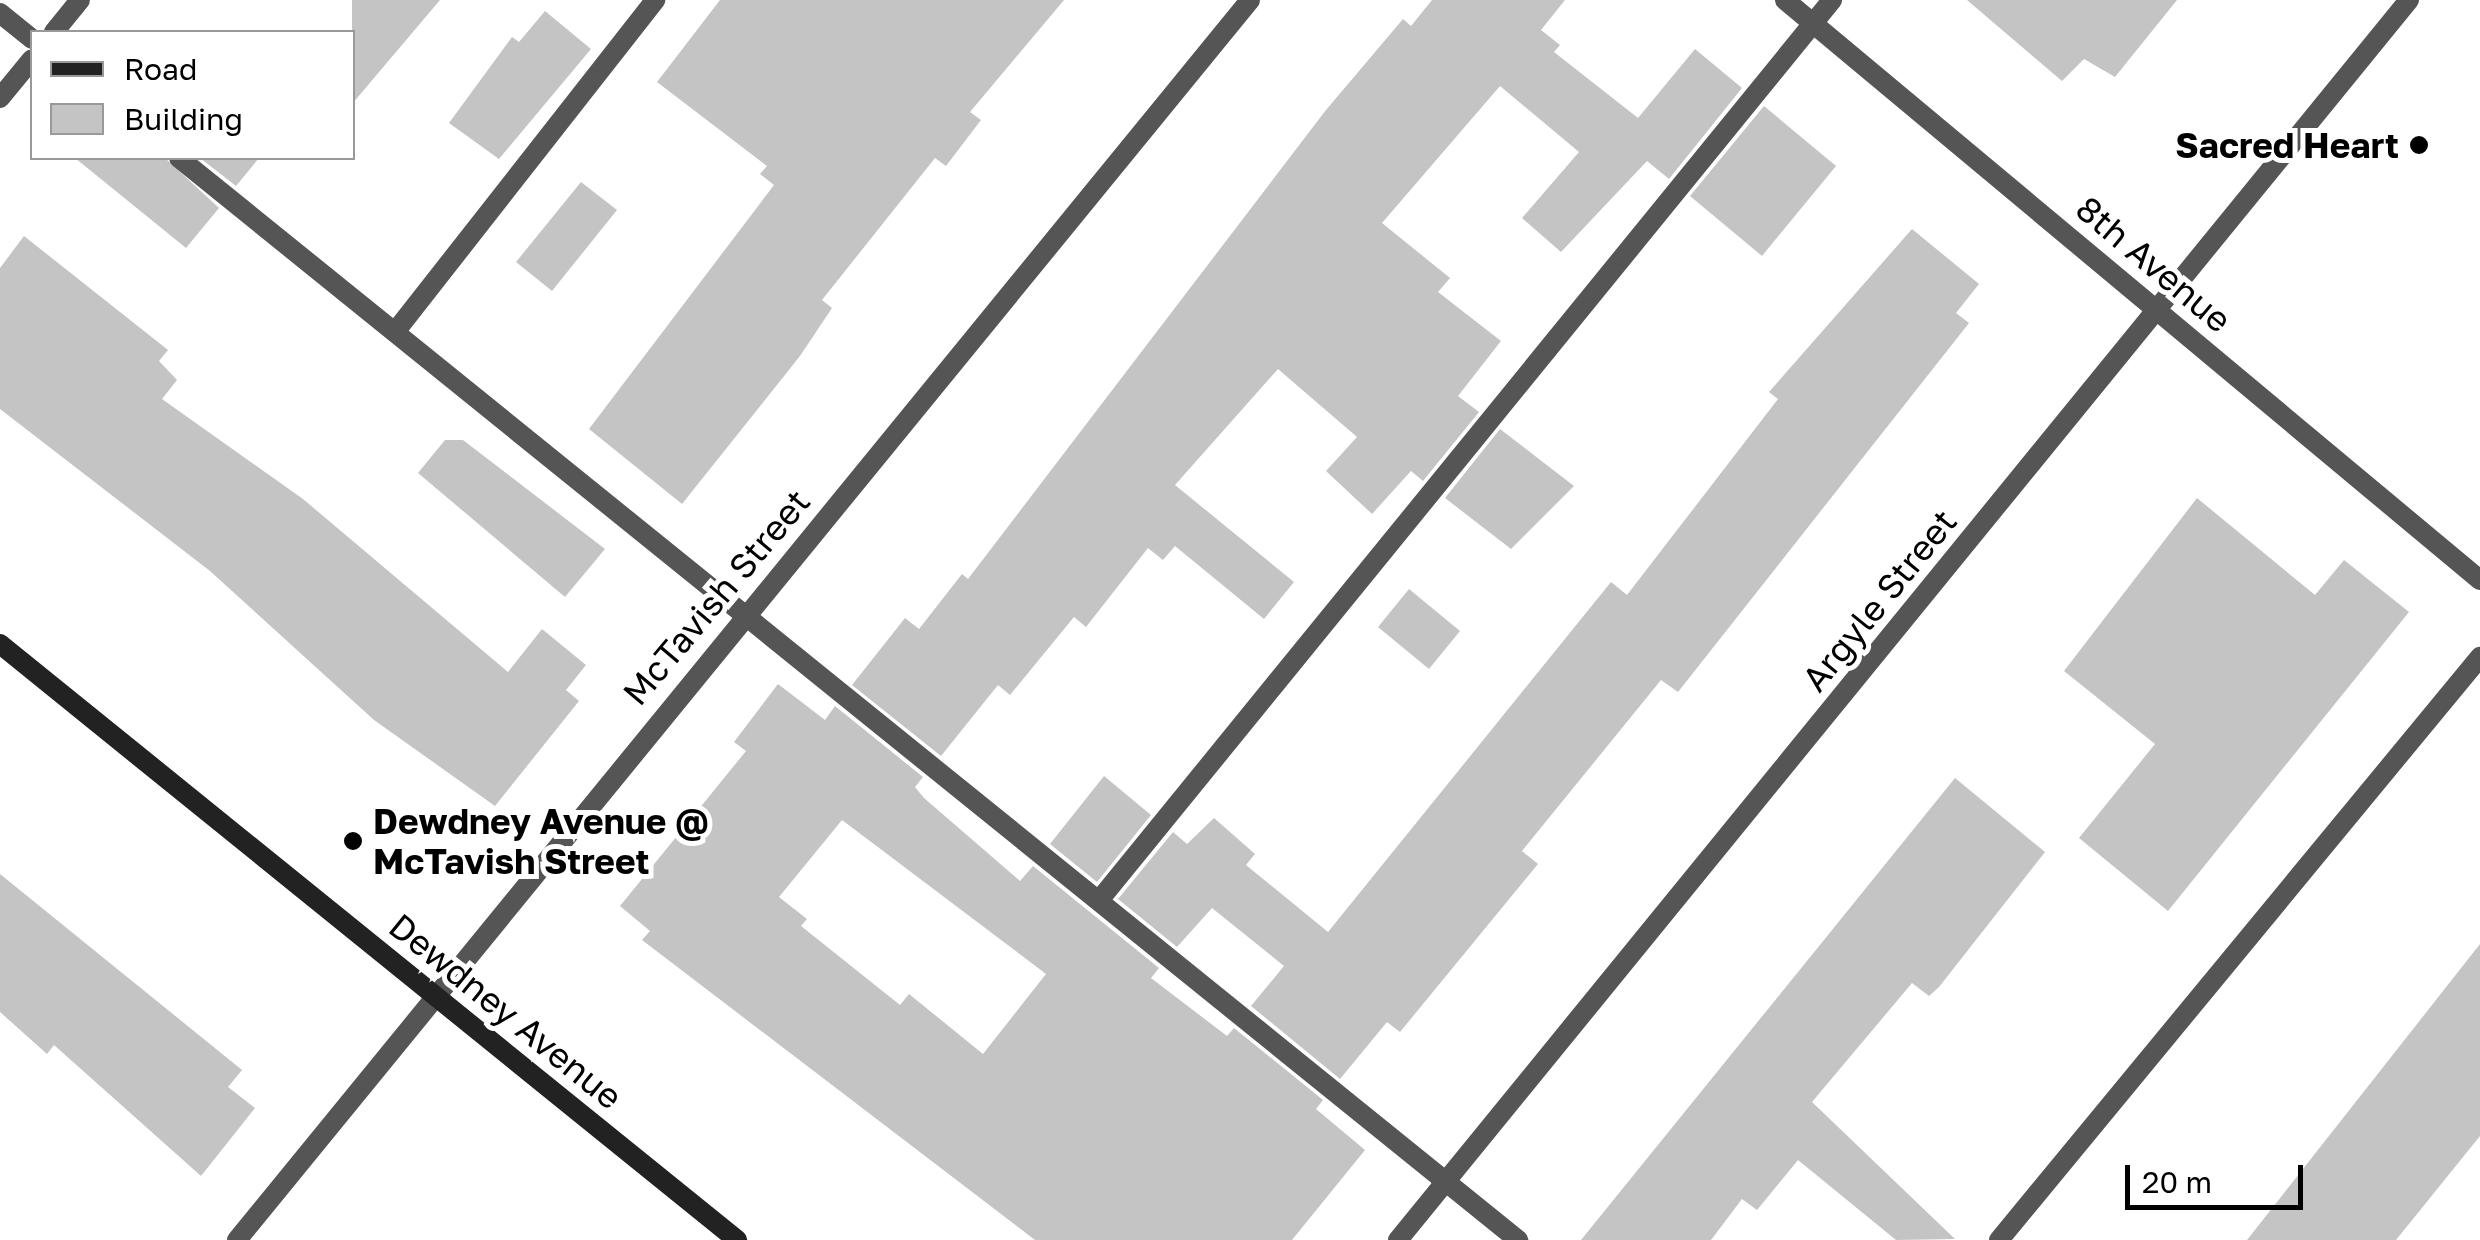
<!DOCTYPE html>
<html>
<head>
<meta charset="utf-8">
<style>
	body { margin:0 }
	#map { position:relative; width:2480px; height:1240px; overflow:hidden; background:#fff; font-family:"Golos Text",sans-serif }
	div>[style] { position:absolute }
	.building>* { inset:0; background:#c4c4c4 }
	.service>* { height:20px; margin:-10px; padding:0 10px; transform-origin:10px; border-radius:10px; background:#555 }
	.minor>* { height:20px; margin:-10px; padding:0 10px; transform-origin:10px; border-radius:10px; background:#555 }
	.secondary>* { height:20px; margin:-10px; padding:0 10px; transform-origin:10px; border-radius:10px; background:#222 }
	.dots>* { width:28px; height:28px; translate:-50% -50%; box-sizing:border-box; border:5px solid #fff; border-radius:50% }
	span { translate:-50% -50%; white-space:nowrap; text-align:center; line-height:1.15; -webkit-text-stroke:10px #fff; paint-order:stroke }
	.poi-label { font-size:35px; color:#000; font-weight:700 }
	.right { translate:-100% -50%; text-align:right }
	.left { translate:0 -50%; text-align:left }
	.street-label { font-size:35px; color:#000 }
	.legend { position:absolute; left:30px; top:30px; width:325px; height:130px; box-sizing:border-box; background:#fff; border:2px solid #999; margin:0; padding:12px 18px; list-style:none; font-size:30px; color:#000 }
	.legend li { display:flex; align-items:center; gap:20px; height:50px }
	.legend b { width:50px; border:2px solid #999 }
	.scale { position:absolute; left:2125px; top:1165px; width:178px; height:45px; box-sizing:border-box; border:5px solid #000; border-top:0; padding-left:12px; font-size:30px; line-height:35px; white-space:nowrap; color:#000; -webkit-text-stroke:8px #fff; paint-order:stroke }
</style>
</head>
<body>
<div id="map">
	<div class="building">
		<div style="clip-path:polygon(352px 0,440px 0,352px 104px)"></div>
		<div style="clip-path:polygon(720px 0,1064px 0,970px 112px,981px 120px,946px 166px,935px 158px,822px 300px,832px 308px,800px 356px,682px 504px,589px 429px,774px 185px,760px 174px,767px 166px,657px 82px)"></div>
		<div style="clip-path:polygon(1432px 0,1565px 0,1541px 30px,1560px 45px,1554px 52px,1638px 118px,1695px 49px,1742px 88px,1669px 179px,1647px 161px,1561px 252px,1522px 218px,1579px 152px,1500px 86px,1382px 223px,1450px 278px,1438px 292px,1501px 341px,1458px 396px,1479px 412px,1423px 481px,1411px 471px,1372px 514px,1326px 471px,1357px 437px,1278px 369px,1175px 485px,1294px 582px,1264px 619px,1175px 546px,1163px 560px,1148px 548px,1086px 627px,1074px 617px,1010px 695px,998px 685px,941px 756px,852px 685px,905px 618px,919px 629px,962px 574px,968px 579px,1326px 110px,1403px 19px,1411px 26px)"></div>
		<div style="clip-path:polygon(1967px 0,2177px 0,2115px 77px,2084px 59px,2062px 81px)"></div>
		<div style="clip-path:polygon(545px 11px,591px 49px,499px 159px,449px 123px,512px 37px,519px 42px)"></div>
		<div style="clip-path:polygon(1764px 106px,1836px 166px,1762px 256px,1690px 196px)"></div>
		<div style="clip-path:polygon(75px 158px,165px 158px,219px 208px,186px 248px)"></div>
		<div style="clip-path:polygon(200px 158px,259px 158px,236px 186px)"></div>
		<div style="clip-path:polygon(581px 182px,617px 210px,552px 291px,516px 262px)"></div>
		<div style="clip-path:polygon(1912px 229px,1979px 284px,1956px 313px,1969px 323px,1678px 692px,1661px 680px,1522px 851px,1538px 864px,1400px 1032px,1387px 1022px,1340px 1079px,1251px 1006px,1284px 966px,1212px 908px,1177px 947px,1118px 899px,1173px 832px,1187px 844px,1214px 818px,1255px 854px,1246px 865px,1328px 932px,1611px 582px,1627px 595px,1778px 399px,1769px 392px)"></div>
		<div style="clip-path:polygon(24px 236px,168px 350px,159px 361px,177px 380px,162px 399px,303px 499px,508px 672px,542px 629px,586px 665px,566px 690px,579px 701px,495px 806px,374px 720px,210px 571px,0 409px,0 268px)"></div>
		<div style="clip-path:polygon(1500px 429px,1574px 486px,1511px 549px,1445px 498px)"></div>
		<div style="clip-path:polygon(445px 440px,463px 440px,605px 549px,565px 597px,418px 473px)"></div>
		<div style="clip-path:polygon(2197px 498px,2315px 595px,2344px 560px,2409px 612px,2168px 911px,2079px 838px,2155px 744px,2064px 671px)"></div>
		<div style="clip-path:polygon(1409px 589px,1460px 631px,1429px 669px,1378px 627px)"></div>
		<div style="clip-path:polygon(evenodd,778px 684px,825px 720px,835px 706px,923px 777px,915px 787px,924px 798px,1020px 881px,1033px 866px,1159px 968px,1151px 978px,1227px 1036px,1234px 1028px,1323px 1100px,1316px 1109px,1365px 1150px,1292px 1240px,1035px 1240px,642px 940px,650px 931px,620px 906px,746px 751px,734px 742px,778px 684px,842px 820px,1046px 974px,983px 1054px,909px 994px,900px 1005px,801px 926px,807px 919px,779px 897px,842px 820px)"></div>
		<div style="clip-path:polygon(1104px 776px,1151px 815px,1097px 882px,1050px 844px)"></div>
		<div style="clip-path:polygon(1955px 778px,2045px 852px,1939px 987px,1929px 996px,1912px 983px,1812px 1102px,1955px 1239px,1896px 1240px,1798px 1160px,1757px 1210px,1742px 1199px,1711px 1240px,1581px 1240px)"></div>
		<div style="clip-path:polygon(0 874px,242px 1070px,228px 1087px,255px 1108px,201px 1176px,54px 1045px,47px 1054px,0 1012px)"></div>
		<div style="clip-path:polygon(2480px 944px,2480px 1136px,2396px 1240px,2247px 1240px)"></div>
	</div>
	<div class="service">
		<div style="left:0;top:13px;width:41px;rotate:39.1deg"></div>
		<div style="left:179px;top:158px;width:1722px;rotate:38.94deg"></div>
		<div style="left:395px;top:332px;width:422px;rotate:-51.9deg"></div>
		<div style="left:1101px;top:898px;width:1158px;rotate:-50.85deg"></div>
		<div style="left:1999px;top:1240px;width:756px;rotate:-50.48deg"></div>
	</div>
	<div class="minor">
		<div style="left:1785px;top:0;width:905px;rotate:39.85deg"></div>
		<div style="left:54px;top:32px;width:41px;rotate:-50.9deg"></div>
		<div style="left:0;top:98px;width:50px;rotate:-50.6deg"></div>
		<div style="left:237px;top:1240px;width:1601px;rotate:-50.75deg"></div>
		<div style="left:1398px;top:1240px;width:1600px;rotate:-50.81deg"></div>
	</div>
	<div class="secondary">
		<div style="left:0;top:644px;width:948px;rotate:38.96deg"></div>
	</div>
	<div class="dots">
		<div style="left:2419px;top:145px;background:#000"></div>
		<div style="left:353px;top:841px;background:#000"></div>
	</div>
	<div class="poi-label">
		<span class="right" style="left:2399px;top:145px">Sacred Heart</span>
		<span class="left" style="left:373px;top:841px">Dewdney Avenue @<br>McTavish Street</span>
	</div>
	<div class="street-label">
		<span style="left:2154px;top:264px;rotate:40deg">8th Avenue</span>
		<span style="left:716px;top:597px;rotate:-50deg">McTavish Street</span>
		<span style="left:1879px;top:600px;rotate:-51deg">Argyle Street</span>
		<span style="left:506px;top:1011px;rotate:39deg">Dewdney Avenue</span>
	</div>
	<ul class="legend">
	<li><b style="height:12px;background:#222"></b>Road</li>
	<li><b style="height:28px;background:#c4c4c4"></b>Building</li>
	</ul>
	<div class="scale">20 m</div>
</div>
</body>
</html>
